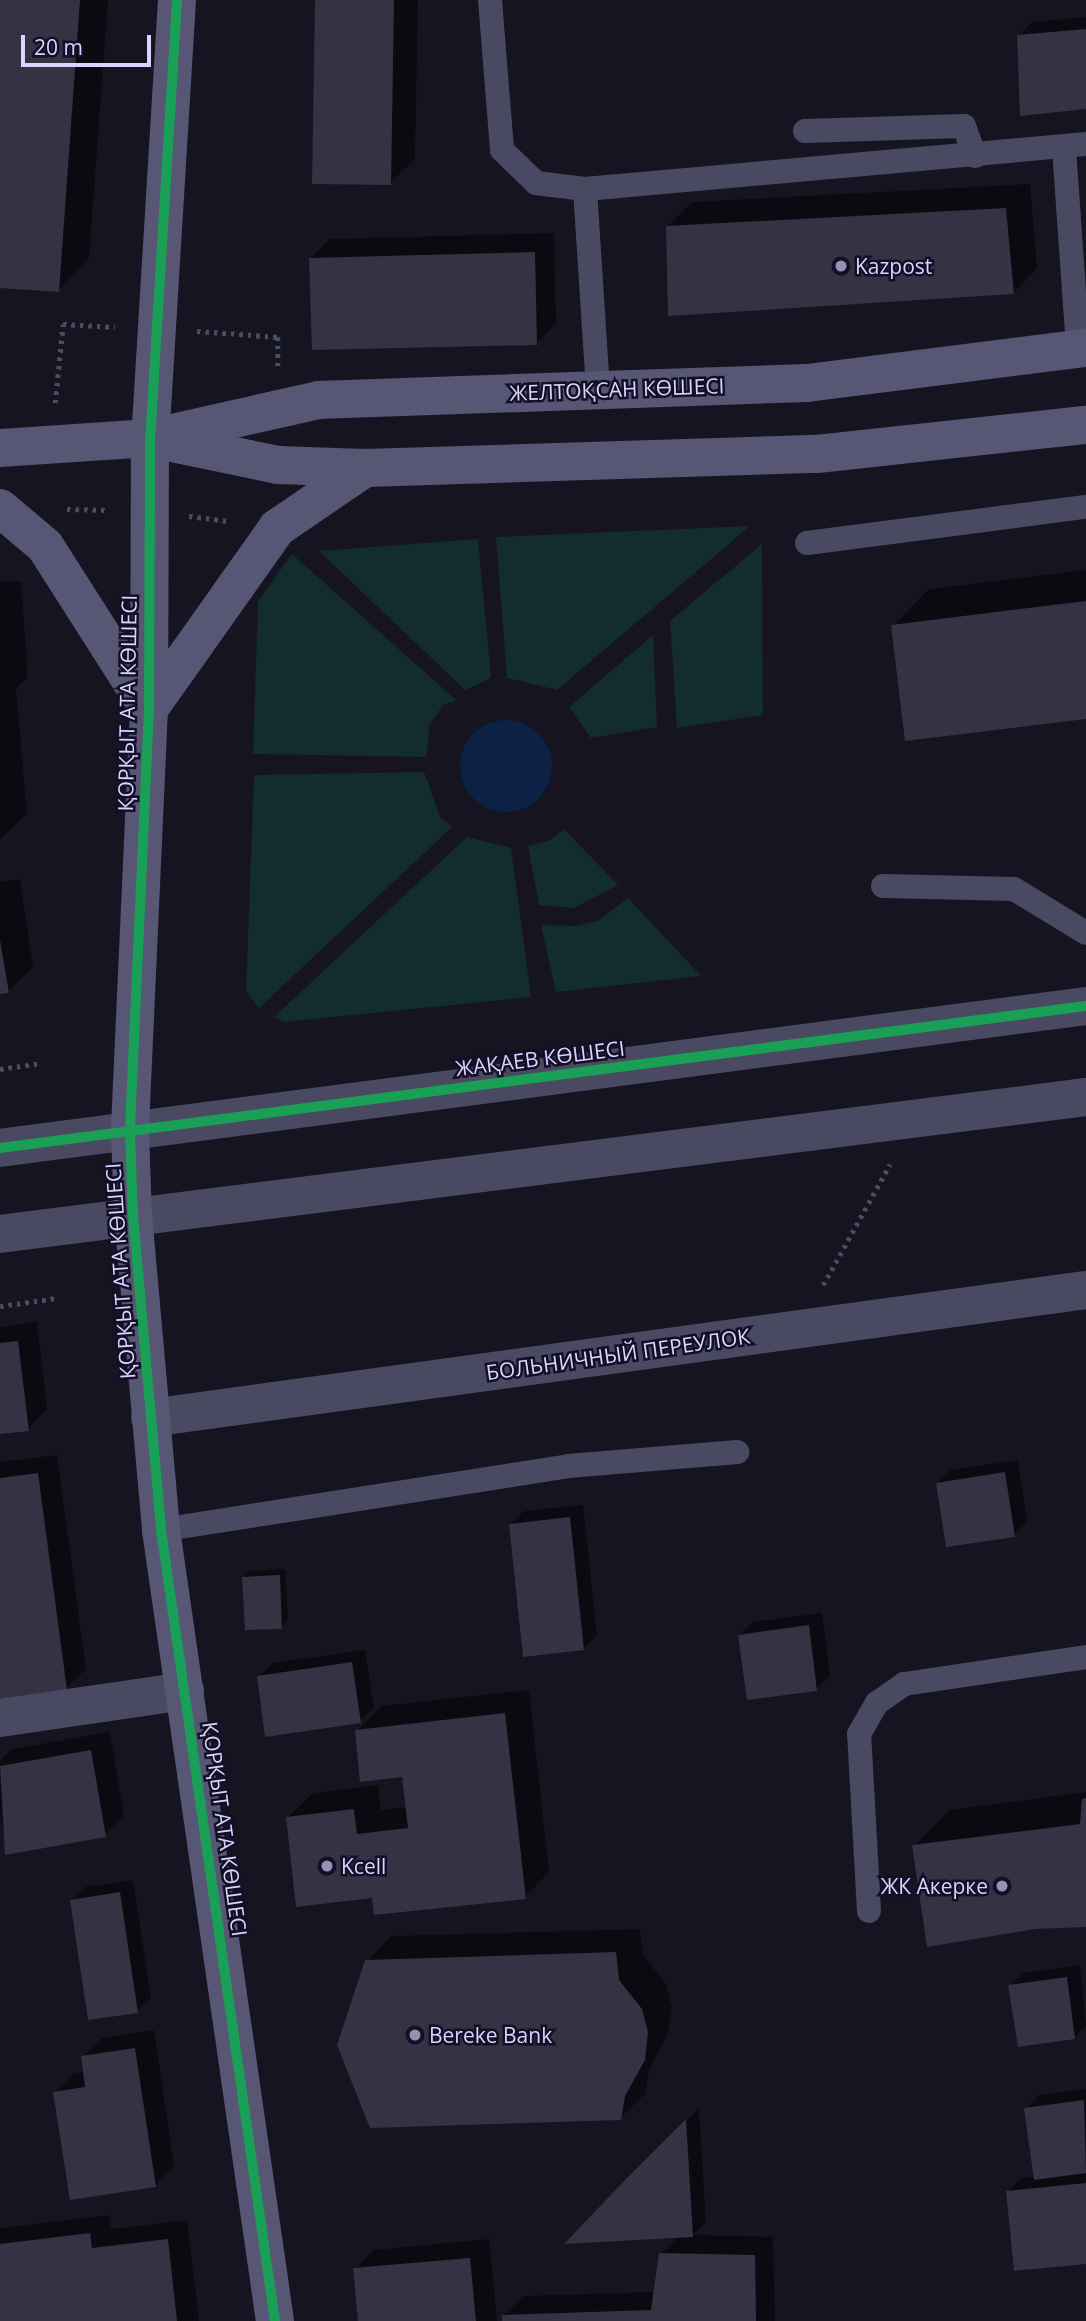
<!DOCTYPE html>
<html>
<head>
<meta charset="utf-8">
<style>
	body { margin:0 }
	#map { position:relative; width:1086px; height:2321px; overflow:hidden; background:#161421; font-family:"Open Sans",sans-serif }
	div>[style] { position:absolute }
	.green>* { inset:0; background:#132c2d }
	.water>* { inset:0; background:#0d2144 }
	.round { border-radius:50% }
	.shadow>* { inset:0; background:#0007 }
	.building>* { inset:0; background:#343243 }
	.path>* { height:4.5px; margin-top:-2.25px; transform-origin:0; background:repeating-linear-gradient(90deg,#44505f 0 3.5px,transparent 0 8.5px) }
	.lane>* { height:24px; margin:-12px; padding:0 12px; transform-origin:12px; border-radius:12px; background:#4a4962 }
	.street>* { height:38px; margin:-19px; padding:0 19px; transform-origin:19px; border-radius:19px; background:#4a4962 }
	.secondary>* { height:38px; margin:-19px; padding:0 19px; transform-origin:19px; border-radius:19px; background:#575674 }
	.cycleway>* { height:10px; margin:-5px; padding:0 5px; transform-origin:5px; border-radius:5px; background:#1a9f57 }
	.dots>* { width:19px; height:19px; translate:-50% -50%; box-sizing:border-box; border:4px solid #130f26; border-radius:50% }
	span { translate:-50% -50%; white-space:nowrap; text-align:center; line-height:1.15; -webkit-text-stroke:5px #130f26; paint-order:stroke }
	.poi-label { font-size:21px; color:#d9d4ff }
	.left { translate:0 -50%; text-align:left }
	.right { translate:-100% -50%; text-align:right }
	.street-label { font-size:21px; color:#d9d4ff }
	.scale { position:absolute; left:21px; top:35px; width:130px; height:32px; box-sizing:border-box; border:4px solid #d9d4ff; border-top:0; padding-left:9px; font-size:21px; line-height:24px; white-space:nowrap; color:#d9d4ff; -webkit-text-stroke:5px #130f26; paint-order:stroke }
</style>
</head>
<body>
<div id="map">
	<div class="green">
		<div style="clip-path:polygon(750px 526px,557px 690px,507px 678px,496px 537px)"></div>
		<div style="clip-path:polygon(478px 539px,491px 678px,465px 690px,319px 551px)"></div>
		<div style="clip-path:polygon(762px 544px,763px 715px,677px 728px,670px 621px)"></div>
		<div style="clip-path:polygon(292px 554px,456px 700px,443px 705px,430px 724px,426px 757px,253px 754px,258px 601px)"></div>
		<div style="clip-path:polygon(653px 635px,657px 727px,591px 738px,569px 707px)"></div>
		<div style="clip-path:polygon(424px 772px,441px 819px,453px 826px,259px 1008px,246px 992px,254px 775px)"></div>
		<div style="clip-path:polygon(564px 829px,618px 885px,574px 908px,539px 905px,528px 846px,550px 840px)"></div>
		<div style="clip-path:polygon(467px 837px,511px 848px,531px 997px,284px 1022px,274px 1017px)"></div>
		<div style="clip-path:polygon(628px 898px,701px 976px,556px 992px,541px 925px,574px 926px,598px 921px)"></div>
	</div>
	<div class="water">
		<div class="round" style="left:460px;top:720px;width:92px;height:92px"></div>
	</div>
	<div class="shadow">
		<div style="clip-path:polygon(0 0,108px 0,89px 258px,58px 290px,0 286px)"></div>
		<div style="clip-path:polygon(317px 0,418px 0,415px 159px,390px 183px)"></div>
		<div style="clip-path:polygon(1086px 17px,1086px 107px,1019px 36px,1032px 22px)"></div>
		<div style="clip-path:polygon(1030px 184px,1037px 268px,1013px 293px,667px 227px,692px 202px)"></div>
		<div style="clip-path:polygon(554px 233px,556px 324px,536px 343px,311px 258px,330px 239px)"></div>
		<div style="clip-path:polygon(1086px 570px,1086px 717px,893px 626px,929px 589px)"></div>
		<div style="clip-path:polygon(21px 581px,28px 677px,16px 689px,27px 814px,0 839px,0 582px)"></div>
		<div style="clip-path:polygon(20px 879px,33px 967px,8px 991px,0 993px,0 882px)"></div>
		<div style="clip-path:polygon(37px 1322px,47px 1409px,28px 1429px,0 1432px,0 1327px)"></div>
		<div style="clip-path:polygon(57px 1455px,86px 1669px,66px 1688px,0 1698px,0 1462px)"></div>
		<div style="clip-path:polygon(1018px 1460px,1027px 1522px,1014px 1535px,937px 1483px,951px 1470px)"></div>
		<div style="clip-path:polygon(583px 1505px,597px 1635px,584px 1649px,510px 1524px,524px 1511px)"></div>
		<div style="clip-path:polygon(285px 1569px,288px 1620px,281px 1627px,244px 1577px,250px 1571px)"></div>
		<div style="clip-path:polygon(822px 1613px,830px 1676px,816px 1689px,739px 1635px,753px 1622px)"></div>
		<div style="clip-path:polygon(365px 1650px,374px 1708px,360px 1721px,259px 1677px,272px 1663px)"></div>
		<div style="clip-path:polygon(529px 1690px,549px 1872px,525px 1897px,374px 1896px,288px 1817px,313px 1793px,378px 1785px,381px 1810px,408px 1807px,404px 1775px,357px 1731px,382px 1706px)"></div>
		<div style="clip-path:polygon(110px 1732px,124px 1816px,105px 1835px,7px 1853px,0 1813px,0 1761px,12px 1749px)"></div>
		<div style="clip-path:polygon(1086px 1792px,1086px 1925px,914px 1846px,950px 1810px)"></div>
		<div style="clip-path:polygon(133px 1880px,151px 1998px,137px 2011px,72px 1900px,85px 1887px)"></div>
		<div style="clip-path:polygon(640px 1929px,643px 1955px,666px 1984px,672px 2007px,668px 2034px,649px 2070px,645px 2094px,620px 2118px,367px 1961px,391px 1936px)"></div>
		<div style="clip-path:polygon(1080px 1965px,1086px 2026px,1074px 2038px,1010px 1986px,1024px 1973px)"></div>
		<div style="clip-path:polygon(154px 2030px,174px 2165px,155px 2185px,55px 2093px,74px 2073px,85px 2072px,83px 2057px,102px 2038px)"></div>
		<div style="clip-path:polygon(1086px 2089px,1086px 2262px,1008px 2191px,1021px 2178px,1035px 2177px,1026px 2109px,1039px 2095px)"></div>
		<div style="clip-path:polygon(699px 2108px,706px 2222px,693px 2235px,773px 2237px,775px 2321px,504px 2321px,503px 2316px,523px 2296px,655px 2292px,661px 2254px,679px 2236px,626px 2181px)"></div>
		<div style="clip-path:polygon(109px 2215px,111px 2229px,187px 2220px,199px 2321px,0 2321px,0 2228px)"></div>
		<div style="clip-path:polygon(489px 2239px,497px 2321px,359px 2321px,355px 2269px,374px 2250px)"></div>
	</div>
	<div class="building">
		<div style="clip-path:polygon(0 0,80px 0,59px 292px,0 288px)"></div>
		<div style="clip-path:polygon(315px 0,394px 0,391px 185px,312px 184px)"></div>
		<div style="clip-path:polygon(1086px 29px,1086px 109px,1020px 116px,1017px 35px)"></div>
		<div style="clip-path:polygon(1006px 208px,1014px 294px,668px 316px,666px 226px)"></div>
		<div style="clip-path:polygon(535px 252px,537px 345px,312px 350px,309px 258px)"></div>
		<div style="clip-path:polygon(1086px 601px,1086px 719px,905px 741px,891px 625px)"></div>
		<div style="clip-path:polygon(0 940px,9px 993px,0 994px)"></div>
		<div style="clip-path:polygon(18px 1341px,29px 1431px,0 1434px,0 1343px)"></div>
		<div style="clip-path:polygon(1005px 1472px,1015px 1537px,946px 1547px,936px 1483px)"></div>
		<div style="clip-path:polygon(38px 1473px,67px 1690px,0 1699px,0 1478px)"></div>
		<div style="clip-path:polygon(570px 1517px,584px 1650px,523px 1657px,509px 1524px)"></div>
		<div style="clip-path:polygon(280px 1575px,282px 1629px,245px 1630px,242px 1577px)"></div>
		<div style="clip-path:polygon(809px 1625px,817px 1691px,747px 1700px,738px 1635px)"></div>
		<div style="clip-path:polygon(352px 1662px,361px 1723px,265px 1737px,257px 1676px)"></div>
		<div style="clip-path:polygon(505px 1713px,526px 1899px,374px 1915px,372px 1898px,296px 1907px,286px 1817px,354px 1809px,357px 1834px,408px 1828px,402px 1777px,360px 1782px,355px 1730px)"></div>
		<div style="clip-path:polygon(91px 1750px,106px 1837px,5px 1855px,0 1766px)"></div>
		<div style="clip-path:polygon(1086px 1798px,1086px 1927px,1035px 1929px,927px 1947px,912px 1845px,1080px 1824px,1082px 1799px)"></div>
		<div style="clip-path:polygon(120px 1892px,138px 2013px,88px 2020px,70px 1900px)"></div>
		<div style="clip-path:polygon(616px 1952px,619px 1980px,642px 2009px,648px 2032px,645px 2060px,625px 2096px,621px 2120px,370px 2128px,337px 2045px,365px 1960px)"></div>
		<div style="clip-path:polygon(1067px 1977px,1075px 2039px,1018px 2047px,1008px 1985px)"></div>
		<div style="clip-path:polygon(135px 2048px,156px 2187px,70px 2200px,53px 2092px,85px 2087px,81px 2056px)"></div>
		<div style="clip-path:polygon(1084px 2100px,1086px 2173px,1034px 2180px,1024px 2108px)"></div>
		<div style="clip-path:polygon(686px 2119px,693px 2237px,564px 2244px,625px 2180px)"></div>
		<div style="clip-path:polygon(1086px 2183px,1086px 2264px,1014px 2271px,1006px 2191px)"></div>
		<div style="clip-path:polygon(90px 2233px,92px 2248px,168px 2239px,177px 2321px,0 2321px,0 2244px)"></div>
		<div style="clip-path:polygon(659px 2253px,755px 2255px,756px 2321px,502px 2321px,502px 2315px,651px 2310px)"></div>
		<div style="clip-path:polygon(470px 2258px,476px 2321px,358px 2321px,353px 2268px)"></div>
	</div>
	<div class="path">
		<div style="left:197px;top:331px;width:81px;rotate:4.2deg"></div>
		<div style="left:278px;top:337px;width:29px;rotate:90deg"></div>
		<div style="left:55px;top:403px;width:79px;rotate:-84.2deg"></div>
		<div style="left:63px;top:324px;width:52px;rotate:3.3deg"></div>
		<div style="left:67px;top:509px;width:41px;rotate:1.4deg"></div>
		<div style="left:189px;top:516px;width:40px;rotate:7.1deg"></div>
		<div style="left:0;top:1069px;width:42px;rotate:-8.1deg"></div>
		<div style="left:823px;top:1285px;width:138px;rotate:-61deg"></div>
		<div style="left:0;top:1306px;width:58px;rotate:-8deg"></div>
	</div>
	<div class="lane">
		<div style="left:490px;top:0;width:150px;rotate:85.4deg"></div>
		<div style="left:502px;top:150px;width:47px;rotate:44.1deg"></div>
		<div style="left:536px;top:183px;width:49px;rotate:7deg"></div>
		<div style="left:585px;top:189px;width:503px;rotate:-5.13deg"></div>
		<div style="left:805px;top:131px;width:159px;rotate:-1.8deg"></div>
		<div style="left:964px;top:126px;width:32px;rotate:70deg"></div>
		<div style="left:1064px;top:148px;width:201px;rotate:86deg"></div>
		<div style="left:585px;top:189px;width:201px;rotate:86.3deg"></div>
		<div style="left:807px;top:543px;width:281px;rotate:-7.4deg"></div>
		<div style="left:883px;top:886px;width:131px;rotate:1.3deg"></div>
		<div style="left:1014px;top:889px;width:84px;rotate:31.4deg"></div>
		<div style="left:161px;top:1530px;width:412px;rotate:-8.9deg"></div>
		<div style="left:568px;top:1466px;width:170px;rotate:-4.7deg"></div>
		<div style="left:869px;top:1911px;width:177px;rotate:-93.2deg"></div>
		<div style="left:859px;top:1734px;width:36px;rotate:-60deg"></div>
		<div style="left:877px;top:1703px;width:33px;rotate:-35deg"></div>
		<div style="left:904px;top:1684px;width:184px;rotate:-8.4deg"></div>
	</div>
	<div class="street">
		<div style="left:0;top:1148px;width:1095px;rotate:-7.45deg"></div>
		<div style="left:0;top:1234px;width:1095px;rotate:-7.19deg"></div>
		<div style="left:150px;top:1418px;width:945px;rotate:-7.79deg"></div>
		<div style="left:0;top:1718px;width:187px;rotate:-8.3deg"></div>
	</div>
	<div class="secondary">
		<div style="left:177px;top:0;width:439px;rotate:93.5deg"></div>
		<div style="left:150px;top:438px;width:271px;rotate:90.2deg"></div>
		<div style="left:149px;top:709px;width:422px;rotate:92.6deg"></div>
		<div style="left:130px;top:1131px;width:84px;rotate:88deg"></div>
		<div style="left:133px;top:1215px;width:316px;rotate:84.9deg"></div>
		<div style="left:161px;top:1530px;width:799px;rotate:81.8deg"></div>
		<div style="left:162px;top:441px;width:118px;rotate:11.7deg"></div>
		<div style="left:278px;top:465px;width:87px;rotate:2deg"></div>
		<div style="left:365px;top:468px;width:452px;rotate:-1.8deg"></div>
		<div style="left:817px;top:454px;width:271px;rotate:-6.2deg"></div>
		<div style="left:0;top:448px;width:150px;rotate:-3.8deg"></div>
		<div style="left:150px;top:438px;width:172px;rotate:-12.7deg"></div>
		<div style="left:318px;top:400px;width:489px;rotate:-2deg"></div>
		<div style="left:807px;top:383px;width:281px;rotate:-7.2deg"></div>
		<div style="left:0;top:508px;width:59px;rotate:40.2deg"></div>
		<div style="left:45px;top:546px;width:193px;rotate:57.5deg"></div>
		<div style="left:149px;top:709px;width:222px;rotate:-54.7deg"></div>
		<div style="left:277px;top:528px;width:107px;rotate:-34.3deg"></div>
	</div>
	<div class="cycleway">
		<div style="left:177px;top:0;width:439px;rotate:93.5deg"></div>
		<div style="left:150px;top:438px;width:271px;rotate:90.2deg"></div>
		<div style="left:149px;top:709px;width:422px;rotate:92.6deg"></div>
		<div style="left:130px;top:1131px;width:84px;rotate:88deg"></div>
		<div style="left:133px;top:1215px;width:316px;rotate:84.9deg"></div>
		<div style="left:161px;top:1530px;width:799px;rotate:81.8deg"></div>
		<div style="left:0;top:1148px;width:1095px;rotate:-7.45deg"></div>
	</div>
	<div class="dots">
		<div style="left:841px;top:266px;background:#9591b1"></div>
		<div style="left:327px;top:1866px;background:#9591b1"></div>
		<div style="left:1002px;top:1886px;background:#9591b1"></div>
		<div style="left:415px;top:2035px;background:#9591b1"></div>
	</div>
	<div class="poi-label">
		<span class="left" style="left:855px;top:266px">Kazpost</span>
		<span class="left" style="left:341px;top:1866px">Kcell</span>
		<span class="right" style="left:988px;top:1886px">ЖК Акерке</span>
		<span class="left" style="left:429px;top:2035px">Bereke Bank</span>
	</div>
	<div class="street-label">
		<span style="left:617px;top:389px;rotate:-2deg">ЖЕЛТОҚСАН КӨШЕСІ</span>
		<span style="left:127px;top:703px;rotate:-89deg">ҚОРҚЫТ АТА КӨШЕСІ</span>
		<span style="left:540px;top:1058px;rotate:-7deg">ЖАҚАЕВ КӨШЕСІ</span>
		<span style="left:120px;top:1271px;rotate:-94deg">ҚОРҚЫТ АТА КӨШЕСІ</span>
		<span style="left:618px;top:1354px;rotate:-8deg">БОЛЬНИЧНЫЙ ПЕРЕУЛОК</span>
		<span style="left:225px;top:1829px;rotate:82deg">ҚОРҚЫТ АТА КӨШЕСІ</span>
	</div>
	<div class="scale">20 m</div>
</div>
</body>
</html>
